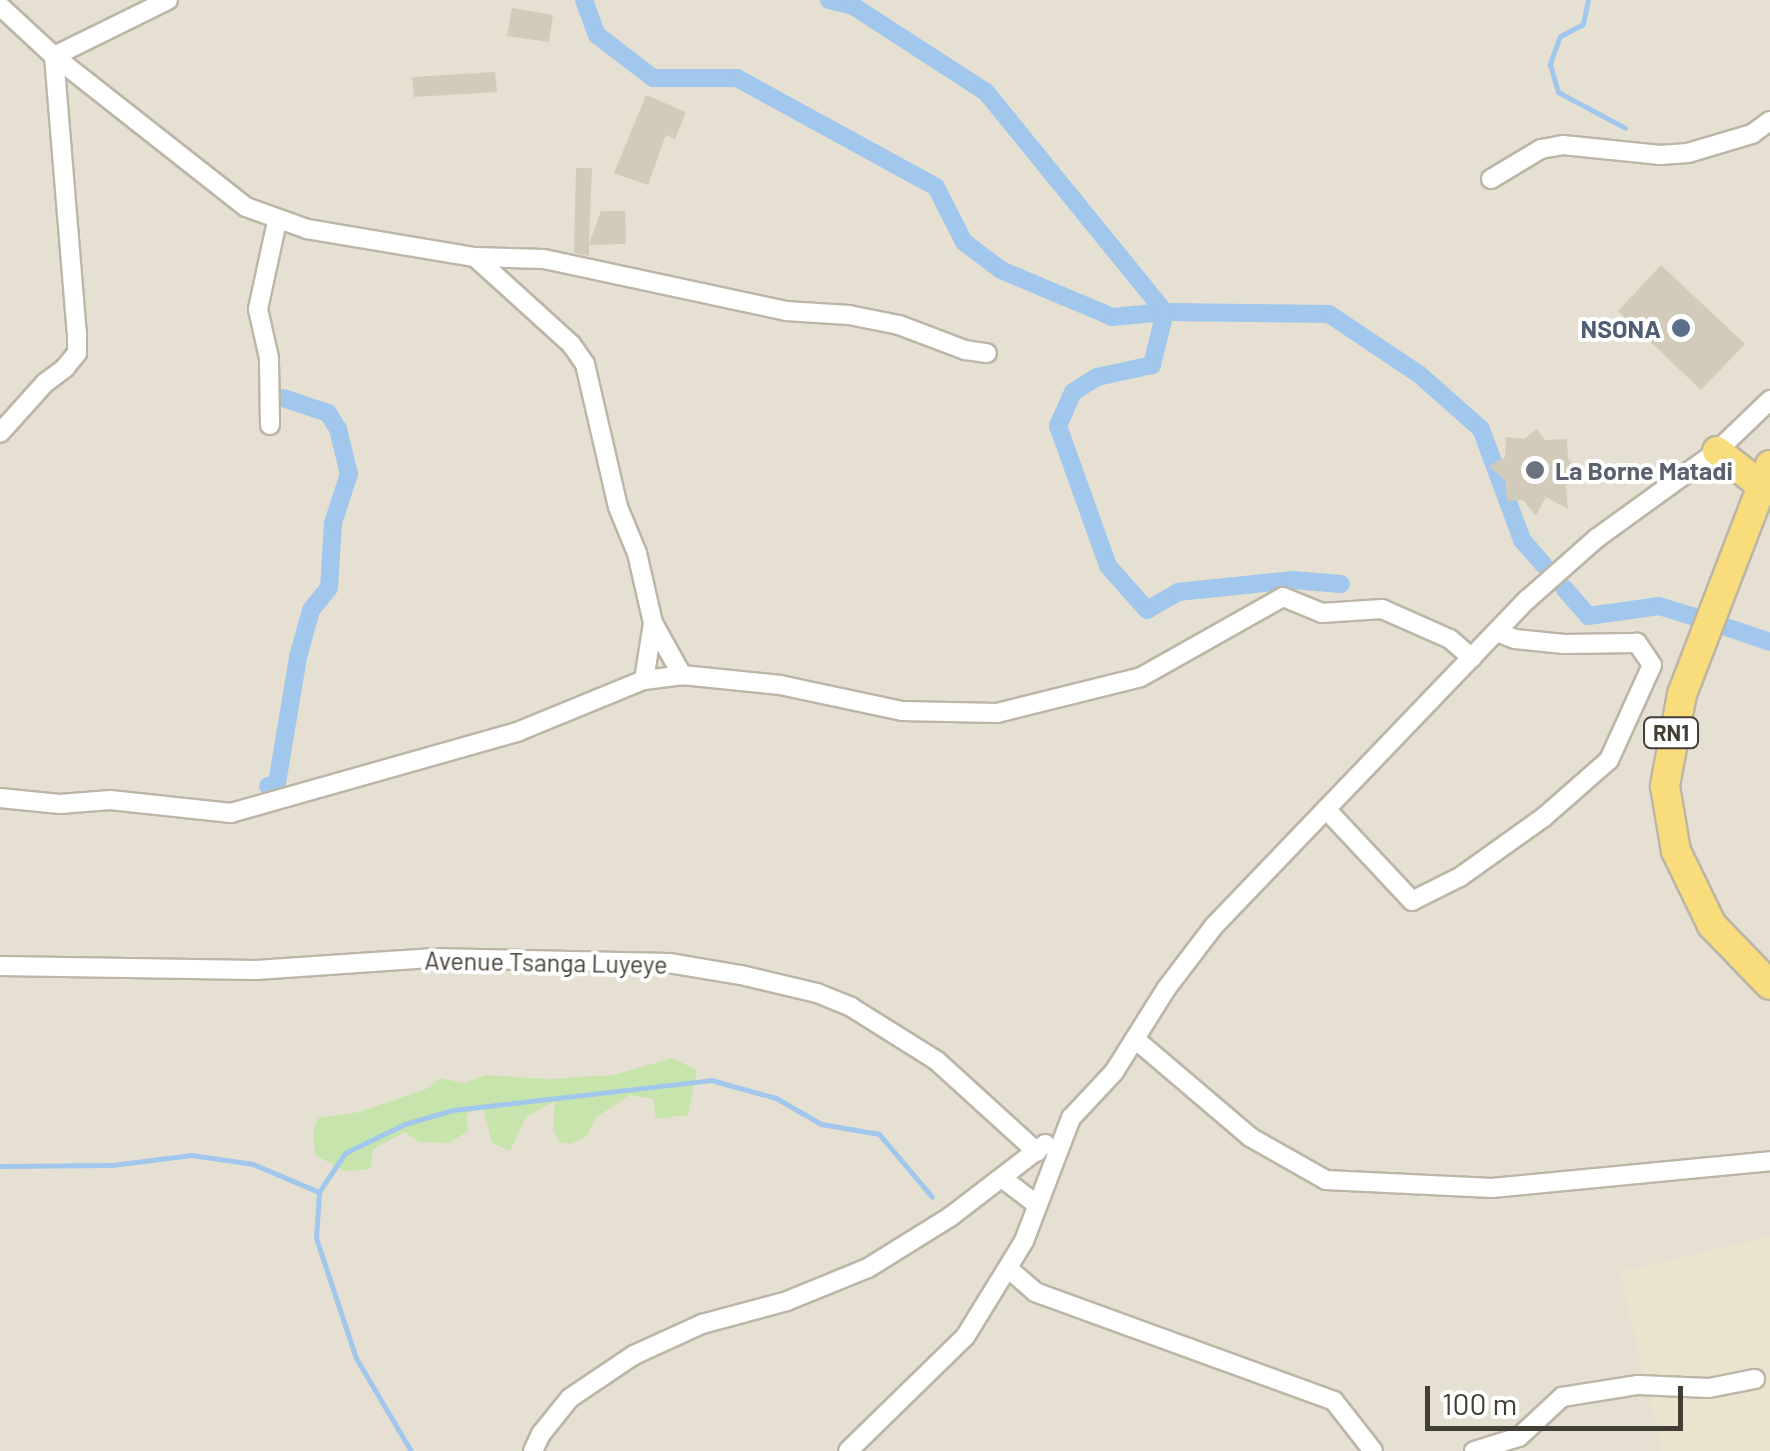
<!DOCTYPE html>
<html>
<head>
<meta charset="utf-8">
<style>
	body { margin:0 }
	#map { position:relative; width:1770px; height:1451px; overflow:hidden; background:#f1eee3; font-family:Barlow,sans-serif }
	div>[style] { position:absolute }
	.residential>* { inset:0; background:#e5e0d2 }
	.education>* { inset:0; background:#eae4ce }
	.green>* { inset:0; background:#c7e4ad }
	.stream>* { height:5px; margin:-2.5px; padding:0 2.5px; transform-origin:2.5px; border-radius:2.5px; background:#a1c7ed }
	.canal>* { height:18px; margin:-9px; padding:0 9px; transform-origin:9px; border-radius:9px; background:#a1c7ed }
	.building>* { inset:0; background:#d2cbb9 }
	.roads { filter:drop-shadow(2px 0 #bcb6a7) drop-shadow(-2px 0 #bcb6a7) drop-shadow(0 2px #bcb6a7) drop-shadow(0 -2px #bcb6a7) }
	.minor>* { height:18px; margin:-9px; padding:0 9px; transform-origin:9px; border-radius:9px; background:#fff }
	.trunk>* { height:28px; margin:-14px; padding:0 14px; transform-origin:14px; border-radius:14px; background:#f9dd7d }
	.dots>* { width:28px; height:28px; translate:-50% -50%; box-sizing:border-box; border:5px solid #fff; border-radius:50% }
	span { translate:-50% -50%; white-space:nowrap; text-align:center; line-height:1.15; -webkit-text-stroke:8px #fff; paint-order:stroke }
	.shield-label span { padding:2px 8px; background:#fff; border:2px solid; border-radius:8px; -webkit-text-stroke-width:0 }
	.shield-label { font-size:22px; color:#433e34; font-weight:700 }
	.service-label { font-size:25px; color:#4e5e75; font-weight:700 }
	.right { translate:-100% -50%; text-align:right }
	.worship-label { font-size:25px; color:#5b616d; font-weight:700 }
	.left { translate:0 -50%; text-align:left }
	.street-label { font-size:25px; color:#433e34 }
	.scale { position:absolute; left:1425px; top:1386px; width:258px; height:45px; box-sizing:border-box; border:5px solid #433e34; border-top:0; padding-left:12px; font-size:30px; line-height:35px; white-space:nowrap; color:#433e34; -webkit-text-stroke:8px #fff; paint-order:stroke }
</style>
</head>
<body>
<div id="map">
	<div class="residential">
		<div style="clip-path:polygon(0 0,1770px 0,1770px 1451px,0 1451px)"></div>
	</div>
	<div class="education">
		<div style="clip-path:polygon(1770px 1237px,1770px 1451px,1662px 1451px,1620px 1272px)"></div>
	</div>
	<div class="green">
		<div style="clip-path:polygon(672px 1058px,697px 1070px,688px 1115px,656px 1119px,653px 1099px,630px 1095px,596px 1117px,587px 1136px,571px 1144px,559px 1142px,553px 1130px,555px 1101px,526px 1117px,510px 1151px,492px 1143px,483px 1107px,466px 1114px,468px 1131px,449px 1143px,419px 1142px,405px 1132px,373px 1149px,370px 1169px,345px 1171px,315px 1155px,313px 1132px,318px 1118px,360px 1112px,426px 1089px,440px 1078px,463px 1083px,487px 1075px,547px 1079px,614px 1075px)"></div>
	</div>
	<div class="stream">
		<div style="left:1588px;top:0;width:25px;rotate:102deg"></div>
		<div style="left:1583px;top:24px;width:26px;rotate:152deg"></div>
		<div style="left:1560px;top:36px;width:30px;rotate:110deg"></div>
		<div style="left:1550px;top:64px;width:29px;rotate:74deg"></div>
		<div style="left:1558px;top:92px;width:76px;rotate:28.2deg"></div>
		<div style="left:0;top:1166px;width:112px;rotate:-0.5deg"></div>
		<div style="left:112px;top:1165px;width:80px;rotate:-7.2deg"></div>
		<div style="left:191px;top:1155px;width:63px;rotate:8.3deg"></div>
		<div style="left:253px;top:1164px;width:72px;rotate:23deg"></div>
		<div style="left:319px;top:1192px;width:47px;rotate:-56.3deg"></div>
		<div style="left:345px;top:1153px;width:67px;rotate:-25.8deg"></div>
		<div style="left:405px;top:1124px;width:50px;rotate:-16.3deg"></div>
		<div style="left:453px;top:1110px;width:260px;rotate:-6.6deg"></div>
		<div style="left:711px;top:1080px;width:67px;rotate:15.5deg"></div>
		<div style="left:776px;top:1098px;width:52px;rotate:30deg"></div>
		<div style="left:821px;top:1124px;width:59px;rotate:9.8deg"></div>
		<div style="left:879px;top:1134px;width:82px;rotate:49.9deg"></div>
		<div style="left:319px;top:1192px;width:46px;rotate:93.7deg"></div>
		<div style="left:316px;top:1238px;width:126px;rotate:71.6deg"></div>
		<div style="left:356px;top:1358px;width:108px;rotate:59.4deg"></div>
	</div>
	<div class="canal">
		<div style="left:584px;top:0;width:37px;rotate:70deg"></div>
		<div style="left:597px;top:35px;width:71px;rotate:37.5deg"></div>
		<div style="left:653px;top:78px;width:84px"></div>
		<div style="left:737px;top:78px;width:227px;rotate:28.7deg"></div>
		<div style="left:936px;top:187px;width:62px;rotate:63deg"></div>
		<div style="left:964px;top:242px;width:46px;rotate:37.1deg"></div>
		<div style="left:1001px;top:270px;width:121px;rotate:22.9deg"></div>
		<div style="left:1112px;top:317px;width:53px;rotate:-5.4deg"></div>
		<div style="left:1165px;top:312px;width:164px;rotate:0.7deg"></div>
		<div style="left:1329px;top:314px;width:110px;rotate:33.8deg"></div>
		<div style="left:1420px;top:375px;width:81px;rotate:41.5deg"></div>
		<div style="left:1481px;top:429px;width:118px;rotate:69.7deg"></div>
		<div style="left:1522px;top:540px;width:33px;rotate:49deg"></div>
		<div style="left:829px;top:0;width:25px;rotate:14deg"></div>
		<div style="left:853px;top:6px;width:158px;rotate:32.9deg"></div>
		<div style="left:986px;top:92px;width:284px;rotate:50.9deg"></div>
		<div style="left:1165px;top:312px;width:55px;rotate:103.8deg"></div>
		<div style="left:1152px;top:365px;width:56px;rotate:167.7deg"></div>
		<div style="left:1097px;top:377px;width:28px;rotate:148deg"></div>
		<div style="left:1073px;top:392px;width:37px;rotate:114deg"></div>
		<div style="left:1058px;top:426px;width:149px;rotate:70.3deg"></div>
		<div style="left:1108px;top:566px;width:59px;rotate:48.4deg"></div>
		<div style="left:1147px;top:610px;width:36px;rotate:-30deg"></div>
		<div style="left:1178px;top:592px;width:116px;rotate:-6deg"></div>
		<div style="left:1293px;top:580px;width:48px;rotate:4.8deg"></div>
		<div style="left:1564px;top:588px;width:37px;rotate:49deg"></div>
		<div style="left:1588px;top:616px;width:72px;rotate:-8deg"></div>
		<div style="left:1659px;top:606px;width:37px;rotate:17deg"></div>
		<div style="left:1726px;top:627px;width:46px;rotate:18.8deg"></div>
		<div style="left:268px;top:786px;width:9px;rotate:-18deg"></div>
		<div style="left:277px;top:783px;width:128px;rotate:-80.5deg"></div>
		<div style="left:298px;top:657px;width:49px;rotate:-74.5deg"></div>
		<div style="left:311px;top:610px;width:28px;rotate:-51deg"></div>
		<div style="left:329px;top:588px;width:65px;rotate:-86.5deg"></div>
		<div style="left:333px;top:523px;width:52px;rotate:-71.9deg"></div>
		<div style="left:349px;top:474px;width:46px;rotate:-103.7deg"></div>
		<div style="left:338px;top:429px;width:19px;rotate:-122deg"></div>
		<div style="left:328px;top:413px;width:47px;rotate:-161.6deg"></div>
	</div>
	<div class="building">
		<div style="clip-path:polygon(512px 8px,553px 15px,549px 42px,507px 36px)"></div>
		<div style="clip-path:polygon(495px 72px,497px 92px,414px 97px,412px 77px)"></div>
		<div style="clip-path:polygon(646px 95px,686px 112px,675px 139px,666px 135px,648px 185px,614px 173px)"></div>
		<div style="clip-path:polygon(576px 168px,592px 168px,589px 244px,601px 211px,625px 211px,626px 244px,589px 245px,589px 256px,574px 253px)"></div>
		<div style="clip-path:polygon(1661px 265px,1745px 344px,1701px 390px,1618px 311px)"></div>
		<div style="clip-path:polygon(1537px 429px,1545px 440px,1567px 439px,1568px 459px,1580px 474px,1566px 486px,1568px 509px,1546px 497px,1536px 516px,1523px 500px,1507px 501px,1505px 480px,1489px 466px,1505px 457px,1506px 437px,1524px 439px)"></div>
	</div>
	<div class="roads">
		<div class="minor">
			<div style="left:168px;top:0;width:127px;rotate:153.8deg"></div>
			<div style="left:54px;top:56px;width:244px;rotate:38.2deg"></div>
			<div style="left:246px;top:207px;width:65px;rotate:19.8deg"></div>
			<div style="left:307px;top:229px;width:170px;rotate:9.5deg"></div>
			<div style="left:475px;top:257px;width:130px;rotate:42.2deg"></div>
			<div style="left:571px;top:344px;width:24px;rotate:55deg"></div>
			<div style="left:585px;top:364px;width:147px;rotate:77deg"></div>
			<div style="left:618px;top:507px;width:50px;rotate:67.6deg"></div>
			<div style="left:637px;top:553px;width:72px;rotate:77.1deg"></div>
			<div style="left:653px;top:623px;width:60px;rotate:60.9deg"></div>
			<div style="left:0;top:6px;width:74px;rotate:42.8deg"></div>
			<div style="left:54px;top:56px;width:278px;rotate:85.3deg"></div>
			<div style="left:77px;top:333px;width:20px;rotate:90deg"></div>
			<div style="left:77px;top:353px;width:19px;rotate:129deg"></div>
			<div style="left:65px;top:368px;width:25px;rotate:143deg"></div>
			<div style="left:45px;top:383px;width:67px;rotate:132deg"></div>
			<div style="left:1491px;top:179px;width:58px;rotate:-31deg"></div>
			<div style="left:1541px;top:149px;width:22px;rotate:-10deg"></div>
			<div style="left:1563px;top:145px;width:98px;rotate:5.9deg"></div>
			<div style="left:1660px;top:155px;width:28px;rotate:-4deg"></div>
			<div style="left:1688px;top:153px;width:67px;rotate:-16.5deg"></div>
			<div style="left:1752px;top:134px;width:22px;rotate:-36deg"></div>
			<div style="left:475px;top:257px;width:69px;rotate:1.7deg"></div>
			<div style="left:544px;top:259px;width:248px;rotate:12.1deg"></div>
			<div style="left:786px;top:311px;width:63px;rotate:3.6deg"></div>
			<div style="left:849px;top:315px;width:51px;rotate:11.3deg"></div>
			<div style="left:899px;top:325px;width:71px;rotate:20.7deg"></div>
			<div style="left:965px;top:350px;width:22px;rotate:8deg"></div>
			<div style="left:270px;top:425px;width:67px;rotate:-90.9deg"></div>
			<div style="left:269px;top:358px;width:50px;rotate:-102.7deg"></div>
			<div style="left:258px;top:309px;width:90px;rotate:-77.8deg"></div>
			<div style="left:644px;top:680px;width:58px;rotate:-81deg"></div>
			<div style="left:0;top:798px;width:60px;rotate:5.7deg"></div>
			<div style="left:60px;top:804px;width:50px;rotate:-4.6deg"></div>
			<div style="left:110px;top:800px;width:122px;rotate:6.1deg"></div>
			<div style="left:231px;top:813px;width:297px;rotate:-15.8deg"></div>
			<div style="left:517px;top:732px;width:137px;rotate:-22.3deg"></div>
			<div style="left:644px;top:680px;width:38px;rotate:-7deg"></div>
			<div style="left:682px;top:675px;width:99px;rotate:5.8deg"></div>
			<div style="left:780px;top:685px;width:125px;rotate:12deg"></div>
			<div style="left:902px;top:711px;width:95px;rotate:1.2deg"></div>
			<div style="left:997px;top:713px;width:148px;rotate:-14deg"></div>
			<div style="left:1141px;top:677px;width:163px;rotate:-29.4deg"></div>
			<div style="left:1283px;top:597px;width:42px;rotate:22.3deg"></div>
			<div style="left:1322px;top:613px;width:60px;rotate:-3.8deg"></div>
			<div style="left:1382px;top:609px;width:74px;rotate:23.8deg"></div>
			<div style="left:1450px;top:639px;width:29px;rotate:41deg"></div>
			<div style="left:1326px;top:809px;width:126px;rotate:46.9deg"></div>
			<div style="left:1412px;top:901px;width:54px;rotate:-26.6deg"></div>
			<div style="left:1460px;top:877px;width:103px;rotate:-35.5deg"></div>
			<div style="left:1544px;top:817px;width:86px;rotate:-41.2deg"></div>
			<div style="left:1609px;top:760px;width:104px;rotate:-65.6deg"></div>
			<div style="left:1652px;top:665px;width:27px;rotate:-124deg"></div>
			<div style="left:1637px;top:643px;width:73px;rotate:179.2deg"></div>
			<div style="left:1564px;top:644px;width:49px;rotate:-174.2deg"></div>
			<div style="left:1515px;top:639px;width:19px;rotate:-159deg"></div>
			<div style="left:0;top:966px;width:256px;rotate:0.9deg"></div>
			<div style="left:256px;top:970px;width:178px;rotate:-3.9deg"></div>
			<div style="left:434px;top:958px;width:235px;rotate:1.2deg"></div>
			<div style="left:669px;top:963px;width:73px;rotate:9.5deg"></div>
			<div style="left:741px;top:975px;width:78px;rotate:13.3deg"></div>
			<div style="left:817px;top:993px;width:37px;rotate:22deg"></div>
			<div style="left:851px;top:1007px;width:102px;rotate:32.1deg"></div>
			<div style="left:937px;top:1061px;width:135px;rotate:42.3deg"></div>
			<div style="left:1135px;top:1039px;width:151px;rotate:40.4deg"></div>
			<div style="left:1250px;top:1137px;width:87px;rotate:29.5deg"></div>
			<div style="left:1326px;top:1180px;width:166px;rotate:2.8deg"></div>
			<div style="left:1492px;top:1188px;width:279px;rotate:-5.5deg"></div>
			<div style="left:1002px;top:1178px;width:43px;rotate:37.4deg"></div>
			<div style="left:1010px;top:1270px;width:33px;rotate:41deg"></div>
			<div style="left:1035px;top:1292px;width:318px;rotate:20deg"></div>
			<div style="left:1334px;top:1401px;width:63px;rotate:52deg"></div>
			<div style="left:533px;top:1451px;width:19px;rotate:-65deg"></div>
			<div style="left:541px;top:1434px;width:46px;rotate:-51.1deg"></div>
			<div style="left:570px;top:1398px;width:77px;rotate:-33.9deg"></div>
			<div style="left:634px;top:1355px;width:75px;rotate:-24.5deg"></div>
			<div style="left:702px;top:1324px;width:88px;rotate:-15.1deg"></div>
			<div style="left:787px;top:1301px;width:87px;rotate:-22.2deg"></div>
			<div style="left:868px;top:1268px;width:97px;rotate:-31.9deg"></div>
			<div style="left:950px;top:1217px;width:120px;rotate:-37.5deg"></div>
			<div style="left:848px;top:1451px;width:163px;rotate:-44.3deg"></div>
			<div style="left:965px;top:1337px;width:113px;rotate:-58.4deg"></div>
			<div style="left:1024px;top:1241px;width:132px;rotate:-69.1deg"></div>
			<div style="left:1071px;top:1118px;width:63px;rotate:-46.9deg"></div>
			<div style="left:1114px;top:1072px;width:98px;rotate:-57.9deg"></div>
			<div style="left:1166px;top:989px;width:79px;rotate:-52.7deg"></div>
			<div style="left:1214px;top:926px;width:453px;rotate:-46.2deg"></div>
			<div style="left:1528px;top:599px;width:92px;rotate:-41.5deg"></div>
			<div style="left:1597px;top:538px;width:148px;rotate:-35.9deg"></div>
			<div style="left:1717px;top:451px;width:74px;rotate:-43.9deg"></div>
			<div style="left:1474px;top:1451px;width:47px;rotate:-17.3deg"></div>
			<div style="left:1519px;top:1437px;width:59px;rotate:-42.9deg"></div>
			<div style="left:1562px;top:1397px;width:77px;rotate:-9deg"></div>
			<div style="left:1638px;top:1385px;width:71px;rotate:2.4deg"></div>
			<div style="left:1709px;top:1388px;width:47px;rotate:-11.1deg"></div>
		</div>
		<div class="trunk">
			<div style="left:1717px;top:451px;width:57px;rotate:37.9deg"></div>
			<div style="left:1770px;top:465px;width:245px;rotate:111deg"></div>
			<div style="left:1682px;top:694px;width:94px;rotate:100.5deg"></div>
			<div style="left:1665px;top:786px;width:66px;rotate:80.4deg"></div>
			<div style="left:1676px;top:851px;width:82px;rotate:64.1deg"></div>
			<div style="left:1712px;top:925px;width:83px;rotate:46deg"></div>
		</div>
	</div>
	<div class="dots">
		<div style="left:1681px;top:328px;background:#5c6f8a"></div>
		<div style="left:1535px;top:470px;background:#6b7280"></div>
	</div>
	<div class="shield-label">
		<span style="left:1671px;top:733px">RN1</span>
	</div>
	<div class="service-label">
		<span class="right" style="left:1661px;top:328px">NSONA</span>
	</div>
	<div class="worship-label">
		<span class="left" style="left:1555px;top:470px">La Borne Matadi</span>
	</div>
	<div class="street-label">
		<span style="left:546px;top:962px;rotate:1deg">Avenue Tsanga Luyeye</span>
	</div>
	<div class="scale">100 m</div>
</div>
</body>
</html>
